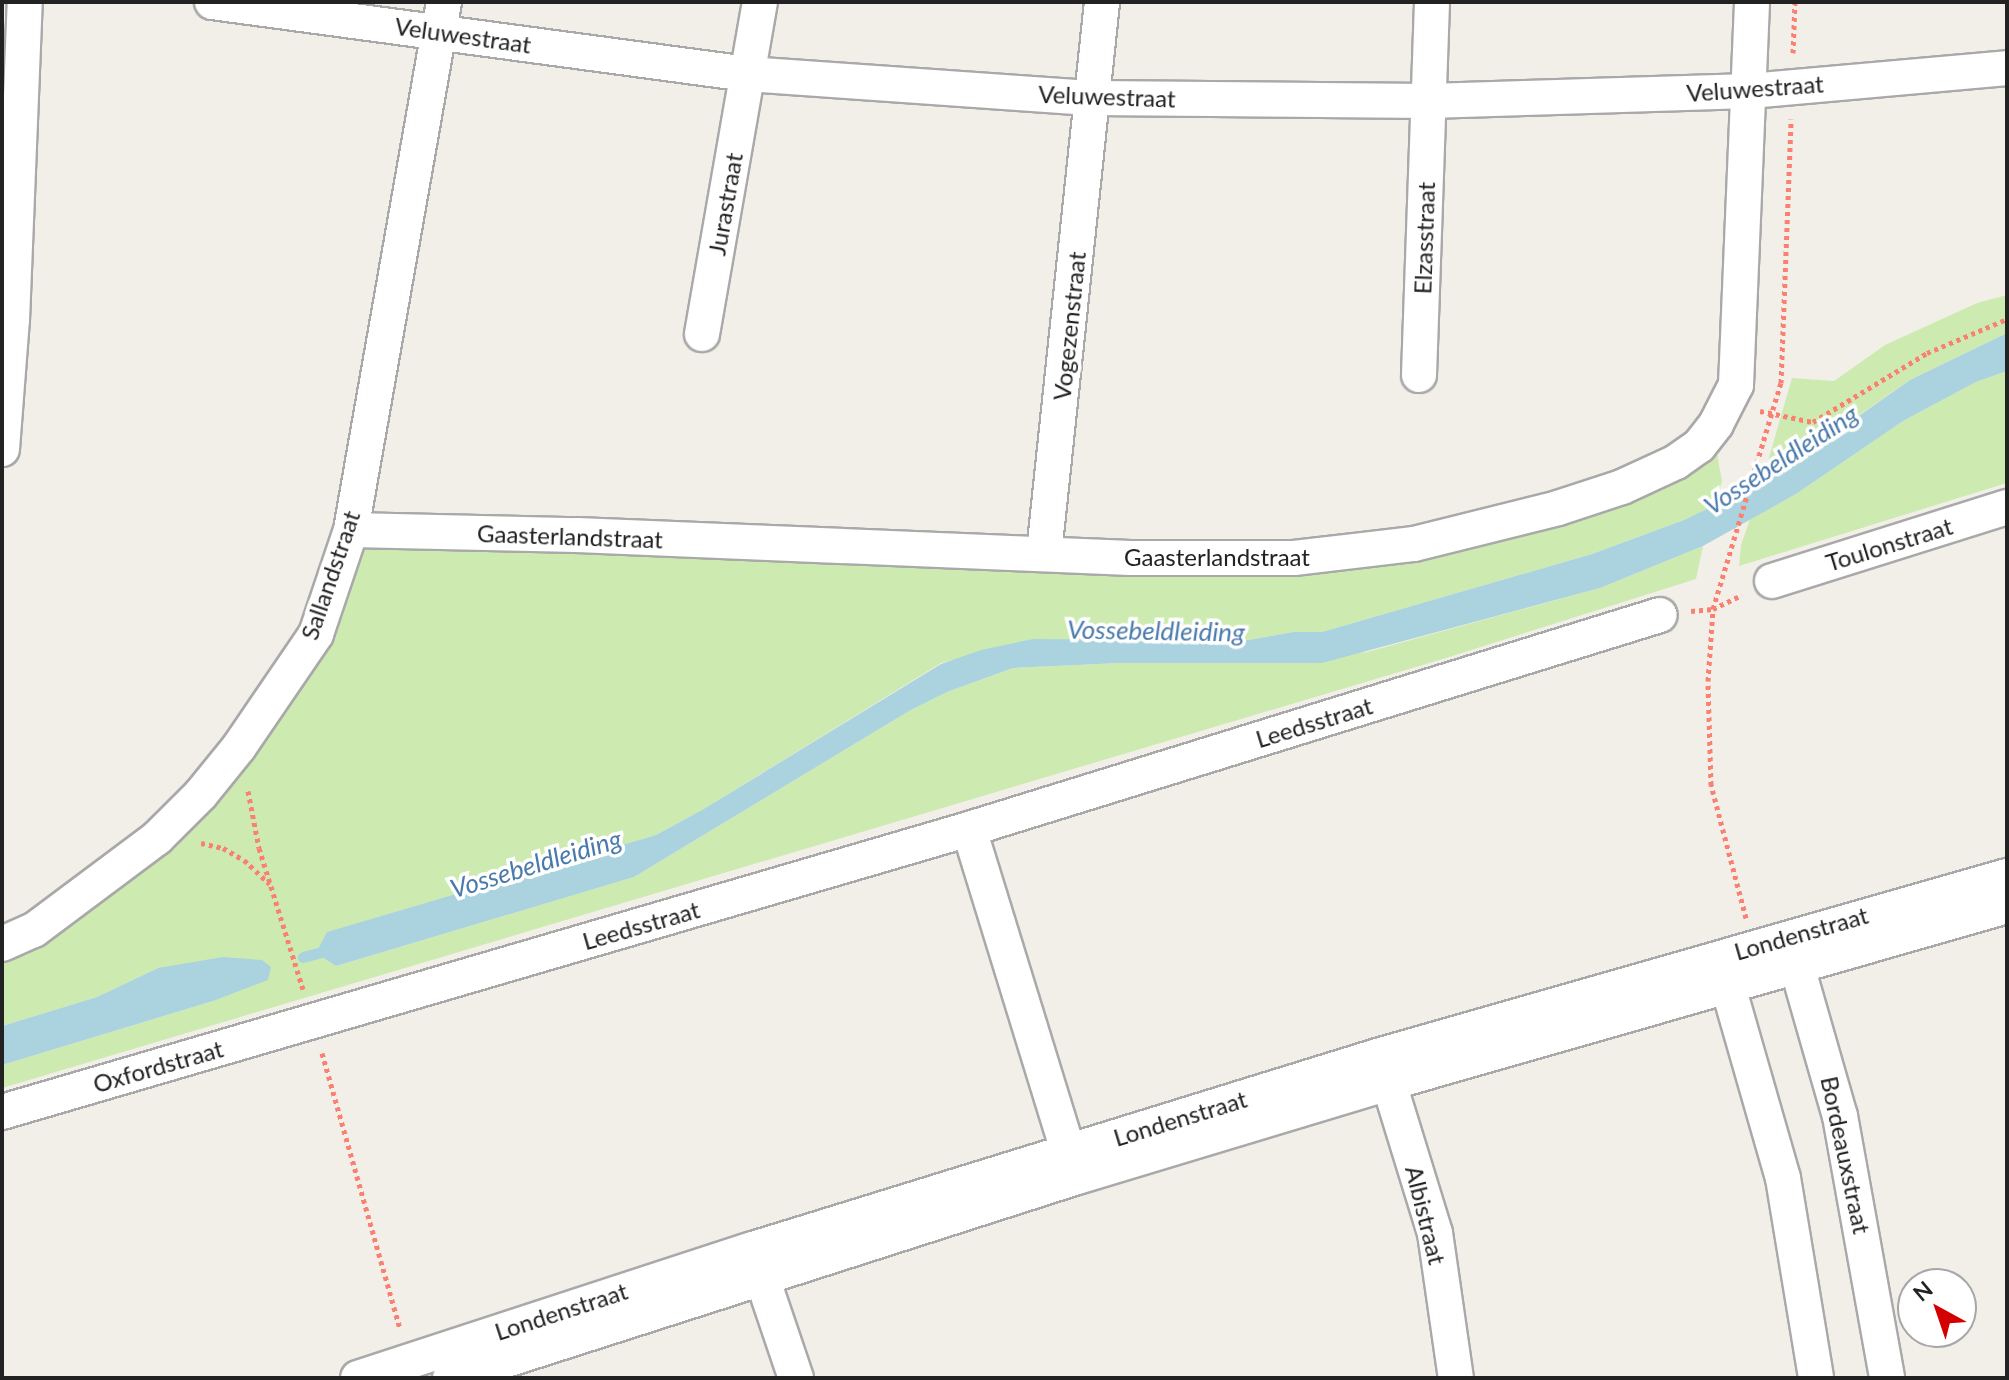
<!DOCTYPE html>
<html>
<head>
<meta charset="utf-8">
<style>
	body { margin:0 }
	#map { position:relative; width:2009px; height:1380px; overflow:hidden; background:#f2efe9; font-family:Lato,sans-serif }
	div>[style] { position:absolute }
	.grass>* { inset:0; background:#cdebb0 }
	.water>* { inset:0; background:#aad3df }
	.stream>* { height:11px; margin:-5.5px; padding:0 5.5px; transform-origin:5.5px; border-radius:5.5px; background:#aad3df }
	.path>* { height:5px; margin-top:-2.5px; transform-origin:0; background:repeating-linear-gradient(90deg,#fa8072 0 4px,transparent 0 8px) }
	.roads { filter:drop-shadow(2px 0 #a9a9a9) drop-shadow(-2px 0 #a9a9a9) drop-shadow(0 2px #a9a9a9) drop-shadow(0 -2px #a9a9a9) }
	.street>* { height:34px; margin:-17px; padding:0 17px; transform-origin:17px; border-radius:17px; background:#fff }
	span { translate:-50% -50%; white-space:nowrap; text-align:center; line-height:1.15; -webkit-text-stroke:7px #fff; paint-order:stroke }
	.street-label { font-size:24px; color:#222 }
	.water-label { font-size:26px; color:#4a7aab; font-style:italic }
	.frame { position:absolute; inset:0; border:4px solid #222; pointer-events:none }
	.north { position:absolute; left:1897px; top:1268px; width:80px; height:80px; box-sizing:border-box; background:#fff; border:2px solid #a7a7a7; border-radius:50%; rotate:320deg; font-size:22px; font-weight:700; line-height:32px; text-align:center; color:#222 }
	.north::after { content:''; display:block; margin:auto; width:28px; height:36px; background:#d40000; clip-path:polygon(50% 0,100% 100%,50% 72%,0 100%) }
</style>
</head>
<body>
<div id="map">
	<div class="grass">
		<div style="clip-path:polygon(2007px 295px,2007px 333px,1910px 380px,1762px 482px,1792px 378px,1834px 381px,1885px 345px,1977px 303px)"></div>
		<div style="clip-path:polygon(2007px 371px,2007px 483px,1739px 566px,1741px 545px,1750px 519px,1796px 494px,1903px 421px,1976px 382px)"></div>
		<div style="clip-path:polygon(1717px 454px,1722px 481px,1715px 505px,1684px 520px,1592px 554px,1322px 632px,1293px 632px,1249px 640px,1033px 639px,941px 663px,702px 810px,656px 835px,328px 932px,316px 953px,336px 966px,634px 877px,909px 711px,947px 692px,1013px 668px,1367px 652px,1600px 588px,1703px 546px,1696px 579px,1446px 658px,2px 1088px,2px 1065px,213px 1001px,158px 968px,97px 997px,2px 1026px,2px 955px,179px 828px,357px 540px,1289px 573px,1573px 522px,1693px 468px)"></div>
	</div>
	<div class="water">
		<div style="clip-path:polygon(2007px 333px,2007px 371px,1976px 382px,1903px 421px,1796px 494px,1703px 546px,1600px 588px,1322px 663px,1120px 663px,1013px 668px,947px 692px,909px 711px,634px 877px,336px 966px,316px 953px,327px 932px,656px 835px,702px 810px,941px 664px,981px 650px,1033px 639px,1249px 640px,1293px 632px,1322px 632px,1592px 554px,1684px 520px,1772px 477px,1910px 380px)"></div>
		<div style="clip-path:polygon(223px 957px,262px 960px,271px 967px,268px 980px,213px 1001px,2px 1065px,2px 1026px,97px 997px,158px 968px)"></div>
	</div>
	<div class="stream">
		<div style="left:303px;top:957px;width:27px;rotate:-15deg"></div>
	</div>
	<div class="path">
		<div style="left:1793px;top:53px;width:51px;rotate:-87.8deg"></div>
		<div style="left:1760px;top:411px;width:54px;rotate:11.7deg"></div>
		<div style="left:1813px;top:422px;width:133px;rotate:-31.2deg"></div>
		<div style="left:1927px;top:353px;width:87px;rotate:-23deg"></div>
		<div style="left:1691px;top:611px;width:22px;rotate:-5deg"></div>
		<div style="left:1713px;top:609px;width:32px;rotate:-26deg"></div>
		<div style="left:248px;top:791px;width:58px;rotate:79.1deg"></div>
		<div style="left:259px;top:848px;width:148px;rotate:72.7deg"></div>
		<div style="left:201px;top:843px;width:23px;rotate:13deg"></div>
		<div style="left:223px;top:848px;width:24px;rotate:30deg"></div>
		<div style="left:244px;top:860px;width:35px;rotate:43deg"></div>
		<div style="left:1746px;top:918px;width:138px;rotate:-104.7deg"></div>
		<div style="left:1711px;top:785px;width:104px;rotate:-91.7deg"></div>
		<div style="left:1708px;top:681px;width:72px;rotate:-86deg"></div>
		<div style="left:1713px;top:609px;width:236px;rotate:-73.3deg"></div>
		<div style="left:1781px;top:383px;width:264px;rotate:-87.8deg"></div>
		<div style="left:322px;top:1053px;width:286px;rotate:74.2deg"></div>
	</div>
	<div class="roads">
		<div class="street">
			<div style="left:212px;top:2px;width:540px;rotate:7.66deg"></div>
			<div style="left:747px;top:74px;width:347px;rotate:4deg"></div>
			<div style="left:1093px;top:98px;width:336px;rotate:0.5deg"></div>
			<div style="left:1429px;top:101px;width:321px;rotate:-1.8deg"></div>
			<div style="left:1750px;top:91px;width:258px;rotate:-5.1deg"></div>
			<div style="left:702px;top:334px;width:337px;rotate:-80.1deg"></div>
			<div style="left:1419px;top:375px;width:373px;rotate:-88deg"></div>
			<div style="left:2px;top:449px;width:129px;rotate:-85.6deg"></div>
			<div style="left:12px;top:320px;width:318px;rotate:-87.7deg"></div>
			<div style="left:351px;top:530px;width:226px;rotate:1.3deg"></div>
			<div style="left:577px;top:535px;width:554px;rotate:2.38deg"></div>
			<div style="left:1131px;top:558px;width:163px"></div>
			<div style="left:1294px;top:558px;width:121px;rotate:-6.7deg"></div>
			<div style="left:1414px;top:544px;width:148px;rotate:-14deg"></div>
			<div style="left:1558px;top:508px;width:67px;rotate:-18.2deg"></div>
			<div style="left:1622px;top:487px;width:60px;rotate:-24.8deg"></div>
			<div style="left:1676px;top:462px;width:28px;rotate:-35deg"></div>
			<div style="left:1699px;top:446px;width:28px;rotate:-52deg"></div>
			<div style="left:1716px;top:424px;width:44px;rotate:-62.9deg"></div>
			<div style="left:1736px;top:385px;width:383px;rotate:-87.6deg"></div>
			<div style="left:1044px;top:553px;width:554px;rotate:-83.99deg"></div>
			<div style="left:1772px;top:581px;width:246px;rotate:-17.5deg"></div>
			<div style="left:969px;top:829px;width:360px;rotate:72.9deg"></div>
			<div style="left:1790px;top:942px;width:181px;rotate:74deg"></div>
			<div style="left:1840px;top:1116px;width:266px;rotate:79.8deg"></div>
			<div style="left:2px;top:944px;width:35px;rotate:-24deg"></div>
			<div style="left:34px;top:930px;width:154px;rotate:-36.8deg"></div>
			<div style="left:157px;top:838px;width:62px;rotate:-45deg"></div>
			<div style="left:201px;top:794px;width:60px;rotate:-51deg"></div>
			<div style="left:239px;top:747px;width:137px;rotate:-55.7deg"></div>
			<div style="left:316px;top:634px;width:110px;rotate:-71.4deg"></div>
			<div style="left:351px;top:530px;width:536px;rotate:-80.01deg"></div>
			<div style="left:1721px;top:962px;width:225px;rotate:74deg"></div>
			<div style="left:1783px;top:1178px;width:203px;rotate:80.6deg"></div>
			<div style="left:1383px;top:1064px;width:177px;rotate:72.9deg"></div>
			<div style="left:1435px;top:1233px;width:147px;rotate:81.8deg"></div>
			<div style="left:2px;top:1112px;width:1008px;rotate:-16.31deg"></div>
			<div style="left:969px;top:829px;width:723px;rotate:-17.21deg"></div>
			<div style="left:755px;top:1257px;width:128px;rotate:71.3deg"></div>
			<div style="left:358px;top:1378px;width:416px;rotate:-18.1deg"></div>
			<div style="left:753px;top:1249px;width:657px;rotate:-17.17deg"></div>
			<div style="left:1381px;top:1055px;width:651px;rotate:-15.96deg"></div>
			<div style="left:450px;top:1378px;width:658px;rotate:-17.77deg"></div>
			<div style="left:1077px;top:1177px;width:326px;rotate:-16.8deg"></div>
			<div style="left:1389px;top:1083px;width:643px;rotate:-15.98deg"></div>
		</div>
	</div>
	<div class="street-label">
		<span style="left:463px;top:35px;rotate:8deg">Veluwestraat</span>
		<span style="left:1755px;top:88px;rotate:-4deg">Veluwestraat</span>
		<span style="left:1107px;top:96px;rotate:2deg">Veluwestraat</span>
		<span style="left:725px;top:204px;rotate:-80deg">Jurastraat</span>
		<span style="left:1424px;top:238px;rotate:-88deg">Elzasstraat</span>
		<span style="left:1069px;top:326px;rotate:-84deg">Vogezenstraat</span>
		<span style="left:570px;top:536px;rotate:2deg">Gaasterlandstraat</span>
		<span style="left:1889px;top:544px;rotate:-17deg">Toulonstraat</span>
		<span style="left:1217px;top:557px">Gaasterlandstraat</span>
		<span style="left:330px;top:575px;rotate:-71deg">Sallandstraat</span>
		<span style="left:1314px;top:722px;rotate:-17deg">Leedsstraat</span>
		<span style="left:641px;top:925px;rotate:-16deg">Leedsstraat</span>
		<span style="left:1801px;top:933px;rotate:-16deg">Londenstraat</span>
		<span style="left:158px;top:1066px;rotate:-16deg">Oxfordstraat</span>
		<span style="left:1180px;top:1118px;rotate:-17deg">Londenstraat</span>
		<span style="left:1846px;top:1155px;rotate:78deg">Bordeauxstraat</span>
		<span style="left:1426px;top:1215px;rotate:76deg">Albistraat</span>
		<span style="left:561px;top:1311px;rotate:-18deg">Londenstraat</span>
	</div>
	<div class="water-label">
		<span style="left:1781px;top:460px;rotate:-33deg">Vossebeldleiding</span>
		<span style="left:1156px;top:631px;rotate:1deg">Vossebeldleiding</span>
		<span style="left:536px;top:864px;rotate:-17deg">Vossebeldleiding</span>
	</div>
	<div class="frame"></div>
	<div class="north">N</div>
</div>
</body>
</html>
